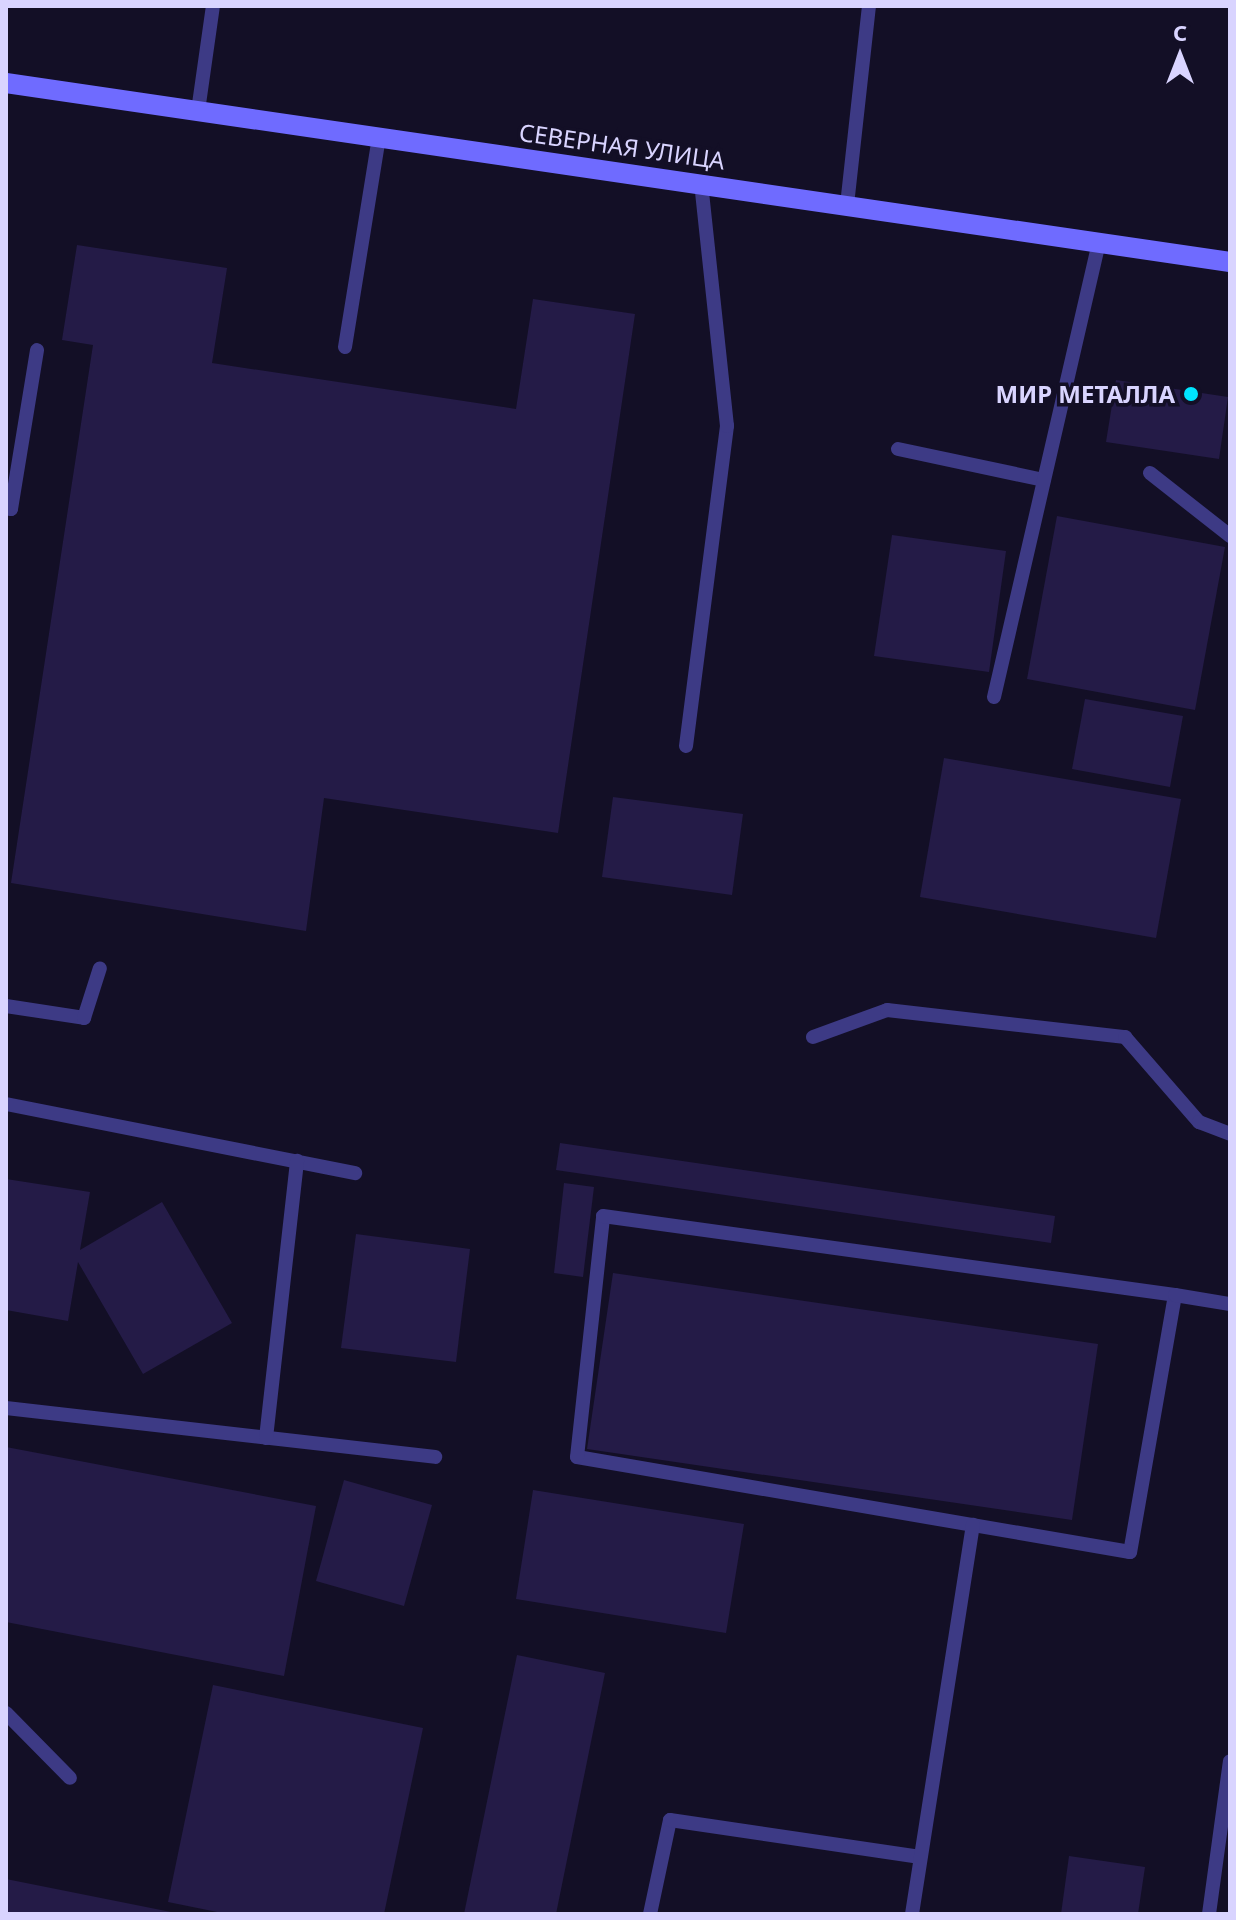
<!DOCTYPE html>
<html>
<head>
<meta charset="utf-8">
<style>
	body { margin:0 }
	#map { position:relative; width:1236px; height:1920px; overflow:hidden; background:#130f26; font-family:"Noto Sans",sans-serif }
	div>[style] { position:absolute }
	.building>* { inset:0; background:#241b47 }
	.service>* { height:14px; margin:-7px; padding:0 7px; transform-origin:7px; border-radius:7px; background:#3d3a85 }
	.secondary>* { height:20px; margin:-10px; padding:0 10px; transform-origin:10px; border-radius:10px; background:#6f6bff }
	.dots>* { width:22px; height:22px; translate:-50% -50%; box-sizing:border-box; border:4px solid #130f26; border-radius:50% }
	span { translate:-50% -50%; white-space:nowrap; text-align:center; line-height:1.15; -webkit-text-stroke:7px #130f26; paint-order:stroke }
	.street-label { font-size:24px; color:#d9d4ff }
	.poi-label { font-size:24px; color:#d9d4ff; font-weight:700 }
	.right { translate:-100% -50%; text-align:right }
	.frame { position:absolute; inset:0; border:8px solid #d9d4ff; pointer-events:none }
	.north { position:absolute; left:1140px; top:16px; width:80px; height:80px; -webkit-text-stroke:6px #130f26; paint-order:stroke; rotate:0deg; font-size:22px; font-weight:700; line-height:32px; text-align:center; color:#d9d4ff }
	.north::after { content:''; display:block; margin:auto; width:28px; height:36px; background:#d9d4ff; clip-path:polygon(50% 0,100% 100%,50% 72%,0 100%) }
</style>
</head>
<body>
<div id="map">
	<div class="building">
		<div style="clip-path:polygon(77px 245px,227px 268px,212px 363px,516px 409px,533px 299px,635px 314px,558px 833px,324px 798px,306px 931px,11px 883px,93px 345px,62px 340px)"></div>
		<div style="clip-path:polygon(1116px 380px,1228px 397px,1219px 459px,1106px 442px)"></div>
		<div style="clip-path:polygon(1057px 516px,1225px 547px,1195px 710px,1027px 679px)"></div>
		<div style="clip-path:polygon(892px 535px,1006px 551px,989px 672px,874px 656px)"></div>
		<div style="clip-path:polygon(1085px 699px,1183px 716px,1170px 787px,1072px 769px)"></div>
		<div style="clip-path:polygon(944px 758px,1181px 799px,1156px 938px,920px 897px)"></div>
		<div style="clip-path:polygon(613px 797px,743px 814px,732px 895px,602px 877px)"></div>
		<div style="clip-path:polygon(560px 1143px,1055px 1216px,1051px 1243px,556px 1170px)"></div>
		<div style="clip-path:polygon(6px 1179px,90px 1192px,80px 1250px,162px 1202px,232px 1323px,143px 1374px,78px 1262px,68px 1321px,6px 1310px)"></div>
		<div style="clip-path:polygon(564px 1183px,594px 1187px,583px 1277px,554px 1273px)"></div>
		<div style="clip-path:polygon(356px 1234px,470px 1249px,456px 1362px,341px 1348px)"></div>
		<div style="clip-path:polygon(613px 1273px,1098px 1344px,1072px 1520px,587px 1449px)"></div>
		<div style="clip-path:polygon(6px 1447px,316px 1506px,284px 1676px,6px 1622px)"></div>
		<div style="clip-path:polygon(344px 1480px,432px 1505px,404px 1606px,316px 1581px)"></div>
		<div style="clip-path:polygon(533px 1490px,744px 1524px,726px 1633px,516px 1599px)"></div>
		<div style="clip-path:polygon(517px 1655px,605px 1673px,556px 1914px,464px 1914px)"></div>
		<div style="clip-path:polygon(213px 1685px,423px 1728px,384px 1914px,227px 1914px,168px 1902px)"></div>
		<div style="clip-path:polygon(1069px 1856px,1145px 1867px,1138px 1914px,1061px 1914px)"></div>
		<div style="clip-path:polygon(6px 1879px,176px 1913px,176px 1914px,6px 1914px)"></div>
	</div>
	<div class="service">
		<div style="left:198px;top:111px;width:106px;rotate:-81.9deg"></div>
		<div style="left:847px;top:205px;width:200px;rotate:-83.7deg"></div>
		<div style="left:345px;top:347px;width:212px;rotate:-80.8deg"></div>
		<div style="left:898px;top:449px;width:149px;rotate:12deg"></div>
		<div style="left:1150px;top:473px;width:102px;rotate:38.2deg"></div>
		<div style="left:6px;top:508px;width:5px;rotate:11deg"></div>
		<div style="left:11px;top:509px;width:161px;rotate:-80.7deg"></div>
		<div style="left:994px;top:697px;width:467px;rotate:-77deg"></div>
		<div style="left:686px;top:746px;width:323px;rotate:-82.7deg"></div>
		<div style="left:727px;top:426px;width:243px;rotate:-96.1deg"></div>
		<div style="left:6px;top:1006px;width:79px;rotate:8.7deg"></div>
		<div style="left:84px;top:1018px;width:52px;rotate:-72.3deg"></div>
		<div style="left:813px;top:1037px;width:79px;rotate:-20deg"></div>
		<div style="left:887px;top:1010px;width:240px;rotate:6.5deg"></div>
		<div style="left:1125px;top:1037px;width:113px;rotate:49deg"></div>
		<div style="left:1199px;top:1122px;width:33px;rotate:21deg"></div>
		<div style="left:6px;top:1104px;width:356px;rotate:11.2deg"></div>
		<div style="left:1175px;top:1295px;width:261px;rotate:99.9deg"></div>
		<div style="left:1130px;top:1552px;width:561px;rotate:-170.25deg"></div>
		<div style="left:577px;top:1457px;width:242px;rotate:-83.8deg"></div>
		<div style="left:603px;top:1216px;width:577px;rotate:7.86deg"></div>
		<div style="left:1175px;top:1295px;width:56px;rotate:9.3deg"></div>
		<div style="left:6px;top:1408px;width:432px;rotate:6.5deg"></div>
		<div style="left:266px;top:1438px;width:279px;rotate:-83.6deg"></div>
		<div style="left:6px;top:1713px;width:91px;rotate:45.4deg"></div>
		<div style="left:650px;top:1914px;width:96px;rotate:-78deg"></div>
		<div style="left:670px;top:1820px;width:253px;rotate:8.4deg"></div>
		<div style="left:912px;top:1914px;width:394px;rotate:-81.1deg"></div>
		<div style="left:1209px;top:1914px;width:154px;rotate:-82.2deg"></div>
	</div>
	<div class="secondary">
		<div style="left:6px;top:83px;width:1237px;rotate:8.32deg"></div>
	</div>
	<div class="dots">
		<div style="left:1191px;top:394px;background:#00e5ff"></div>
	</div>
	<div class="street-label">
		<span style="left:622px;top:146px;rotate:8deg">СЕВЕРНАЯ УЛИЦА</span>
	</div>
	<div class="poi-label">
		<span class="right" style="left:1175px;top:394px">МИР МЕТАЛЛА</span>
	</div>
	<div class="frame"></div>
	<div class="north">С</div>
</div>
</body>
</html>
